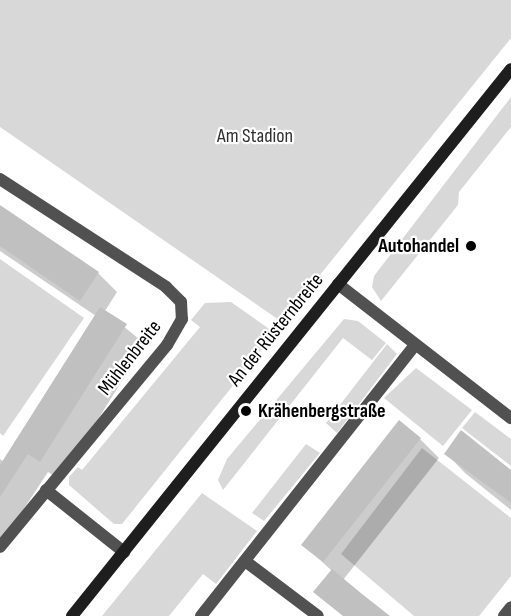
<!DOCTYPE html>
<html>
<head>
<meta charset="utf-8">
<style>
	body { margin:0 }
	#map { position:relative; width:511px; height:616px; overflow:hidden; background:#fff; font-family:"Sofia Sans Condensed",sans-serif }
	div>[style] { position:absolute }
	.green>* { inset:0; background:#d8d8d8 }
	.shadow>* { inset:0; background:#0003 }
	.building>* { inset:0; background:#c0c0c0 }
	.minor>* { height:12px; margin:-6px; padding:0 6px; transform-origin:6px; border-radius:6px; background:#515151 }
	.secondary>* { height:12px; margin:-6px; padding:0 6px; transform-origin:6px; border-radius:6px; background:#1e1e1e }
	.dots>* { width:16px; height:16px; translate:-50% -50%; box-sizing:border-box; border:3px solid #fff; border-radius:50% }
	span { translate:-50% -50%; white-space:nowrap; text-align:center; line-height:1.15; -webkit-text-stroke:4.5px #fff; paint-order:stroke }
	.park-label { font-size:20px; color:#2f2f2f }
	.poi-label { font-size:20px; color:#000; font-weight:700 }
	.right { translate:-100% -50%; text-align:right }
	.left { translate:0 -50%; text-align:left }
	.street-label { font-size:20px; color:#000 }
</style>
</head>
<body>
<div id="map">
	<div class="green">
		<div style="clip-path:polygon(0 0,511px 0,511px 38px,282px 322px,0 127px)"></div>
		<div style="clip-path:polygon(511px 97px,511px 127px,459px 192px,458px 205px,381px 301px,372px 287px,374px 276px)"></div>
		<div style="clip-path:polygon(0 259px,84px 318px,3px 436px,0 433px)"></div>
		<div style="clip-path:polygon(231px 302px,275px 333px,122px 524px,114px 524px,69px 485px,69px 477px,78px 467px,82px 470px,200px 327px,191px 320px,205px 303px)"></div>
		<div style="clip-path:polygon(344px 319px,358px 321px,386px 343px,372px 360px,343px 338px,223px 490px,218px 480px,227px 459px)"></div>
		<div style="clip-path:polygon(387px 344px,397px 354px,337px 433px,326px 423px)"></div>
		<div style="clip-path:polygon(416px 368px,472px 410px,443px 446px,384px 398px)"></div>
		<div style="clip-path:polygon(475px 412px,511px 439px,511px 466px,462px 428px)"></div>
		<div style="clip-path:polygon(306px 444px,320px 453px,264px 521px,252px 513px)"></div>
		<div style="clip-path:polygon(422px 448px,511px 518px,511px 576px,479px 616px,414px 616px,341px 554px)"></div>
		<div style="clip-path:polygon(202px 493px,257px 531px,216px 584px,203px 574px,169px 616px,102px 616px)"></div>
	</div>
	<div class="shadow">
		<div style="clip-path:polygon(0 206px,98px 273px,117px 292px,105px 311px,145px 344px,60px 480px,48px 472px,0 545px,0 459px,4px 462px,96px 316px,0 251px)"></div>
		<div style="clip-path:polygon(420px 439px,439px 458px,343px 580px,388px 616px,343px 616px,332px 571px,303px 544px)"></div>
		<div style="clip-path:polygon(446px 453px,511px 472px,511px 510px,465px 473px)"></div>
	</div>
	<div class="building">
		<div style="clip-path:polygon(0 205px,99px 272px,80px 301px,0 246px)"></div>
		<div style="clip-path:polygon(100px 307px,127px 324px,40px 462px,28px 454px,0 497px,0 465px)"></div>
		<div style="clip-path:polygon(399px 420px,421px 438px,323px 562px,301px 545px)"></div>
		<div style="clip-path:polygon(461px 430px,511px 470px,511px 503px,444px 454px)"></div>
		<div style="clip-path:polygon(332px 569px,362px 594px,390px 616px,343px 616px,313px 592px)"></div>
	</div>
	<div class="minor">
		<div style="left:0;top:179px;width:198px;rotate:33deg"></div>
		<div style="left:166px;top:287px;width:21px;rotate:45deg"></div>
		<div style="left:181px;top:302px;width:17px;rotate:87deg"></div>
		<div style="left:182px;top:319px;width:30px;rotate:120deg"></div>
		<div style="left:167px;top:345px;width:262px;rotate:129.6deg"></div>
		<div style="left:338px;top:284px;width:219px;rotate:37.8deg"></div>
		<div style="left:46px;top:490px;width:100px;rotate:38.5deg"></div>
		<div style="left:245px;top:561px;width:91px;rotate:37deg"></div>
		<div style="left:201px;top:616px;width:345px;rotate:-51.7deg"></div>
		<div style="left:504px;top:616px;width:11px;rotate:-52deg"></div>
	</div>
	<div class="secondary">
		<div style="left:72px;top:616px;width:701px;rotate:-51.25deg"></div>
	</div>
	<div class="dots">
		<div style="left:471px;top:246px;background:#000"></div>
		<div style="left:246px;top:411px;background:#000"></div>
	</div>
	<div class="park-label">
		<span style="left:255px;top:136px">Am Stadion</span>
	</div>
	<div class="poi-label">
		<span class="right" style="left:459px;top:246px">Autohandel</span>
		<span class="left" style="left:258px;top:411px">Krähenbergstraße</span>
	</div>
	<div class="street-label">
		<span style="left:276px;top:330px;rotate:-51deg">An der Rüsternbreite</span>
		<span style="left:130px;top:358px;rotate:-52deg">Mühlenbreite</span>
	</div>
</div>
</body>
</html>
